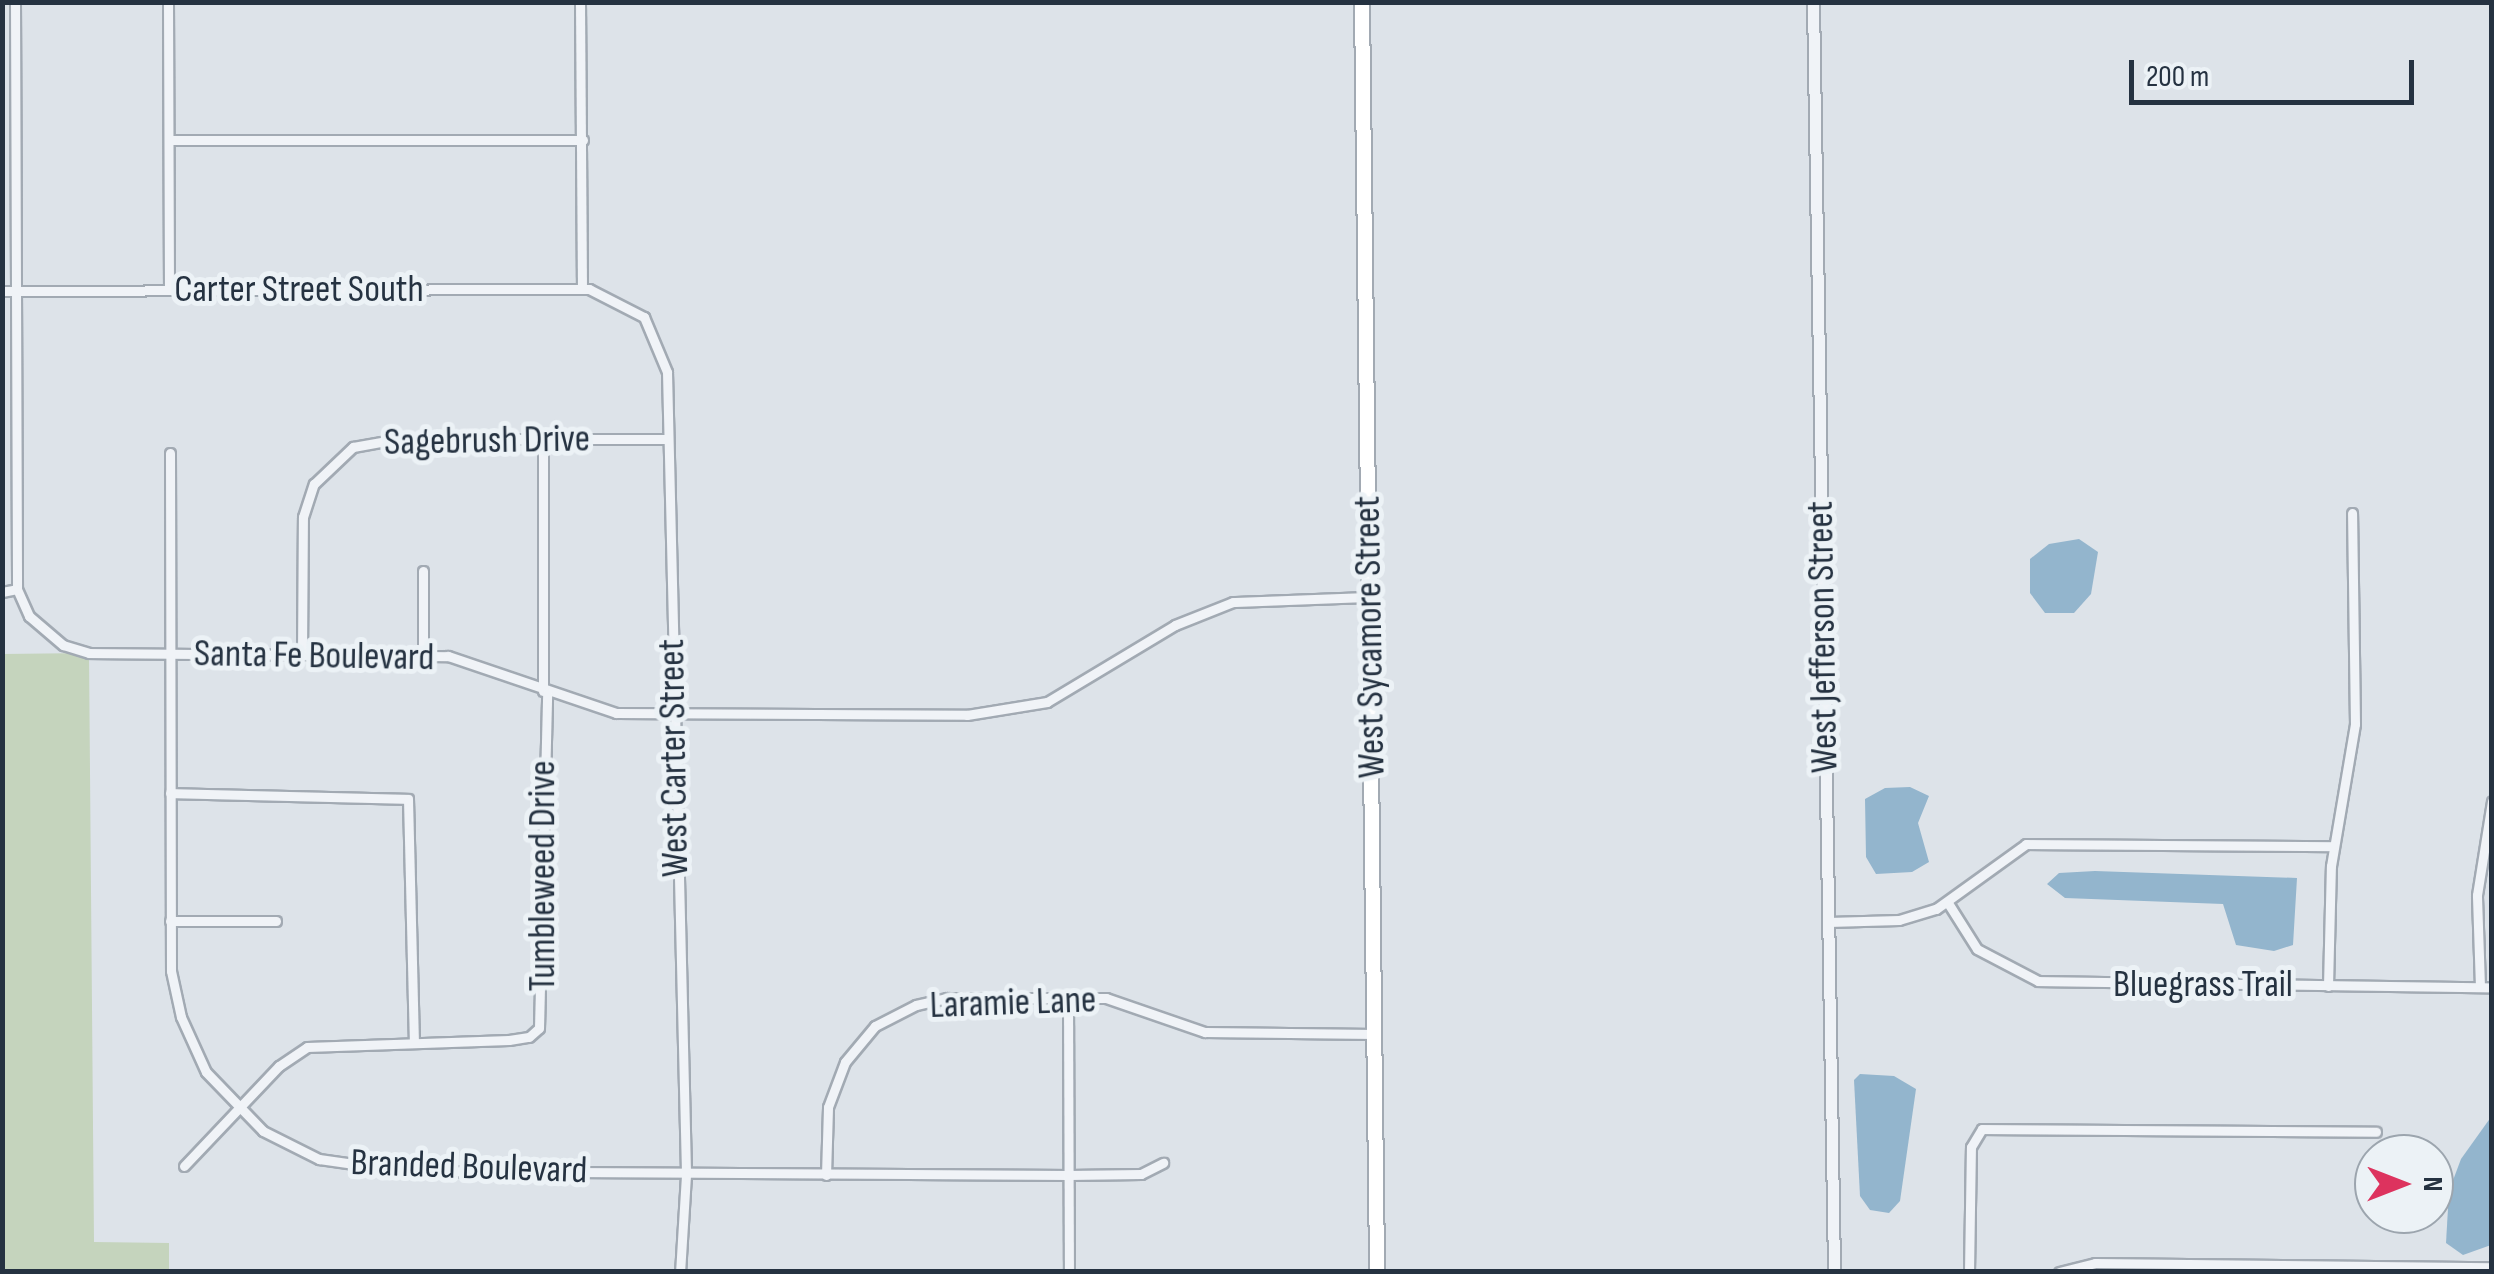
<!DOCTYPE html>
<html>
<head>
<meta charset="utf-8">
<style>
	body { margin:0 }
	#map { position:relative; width:2494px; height:1274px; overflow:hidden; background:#dde3e9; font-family:"Sofia Sans Condensed",sans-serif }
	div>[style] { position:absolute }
	.green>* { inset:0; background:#c5d4bd }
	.water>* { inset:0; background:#93b5cd }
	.roads { filter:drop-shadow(2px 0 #a2aab3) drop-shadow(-2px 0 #a2aab3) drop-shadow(0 2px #a2aab3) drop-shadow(0 -2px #a2aab3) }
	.minor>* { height:9px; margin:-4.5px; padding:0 4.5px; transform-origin:4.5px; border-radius:4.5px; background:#f0f3f7 }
	.tertiary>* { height:11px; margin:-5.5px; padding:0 5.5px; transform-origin:5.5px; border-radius:5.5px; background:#f0f3f7 }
	.primary>* { height:14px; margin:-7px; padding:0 7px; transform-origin:7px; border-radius:7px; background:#fff }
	span { translate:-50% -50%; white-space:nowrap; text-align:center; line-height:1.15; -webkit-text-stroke:10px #ecf2f6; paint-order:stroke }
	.street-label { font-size:38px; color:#253241 }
	.frame { position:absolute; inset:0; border:5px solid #253241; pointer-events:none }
	.north { position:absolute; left:2354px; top:1134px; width:100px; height:100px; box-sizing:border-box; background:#ecf2f6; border:2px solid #9ca5ae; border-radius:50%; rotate:90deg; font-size:28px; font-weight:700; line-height:40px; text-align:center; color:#253241 }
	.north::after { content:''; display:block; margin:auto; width:35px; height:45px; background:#dd335e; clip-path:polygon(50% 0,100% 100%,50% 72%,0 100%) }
	.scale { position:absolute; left:2129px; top:60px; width:285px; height:45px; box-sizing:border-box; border:5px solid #253241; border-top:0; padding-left:12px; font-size:30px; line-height:35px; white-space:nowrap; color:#253241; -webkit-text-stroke:8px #ecf2f6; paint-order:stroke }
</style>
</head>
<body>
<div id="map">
	<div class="green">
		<div style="clip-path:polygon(89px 653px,94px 1242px,169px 1243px,169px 1271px,3px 1271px,2px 654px)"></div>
	</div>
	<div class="water">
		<div style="clip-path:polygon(2079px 539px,2098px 552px,2091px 594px,2074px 613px,2045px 613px,2030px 593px,2030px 559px,2049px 544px)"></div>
		<div style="clip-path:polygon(1910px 787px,1929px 796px,1918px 823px,1929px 862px,1912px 872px,1876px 874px,1866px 857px,1865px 799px,1885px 788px)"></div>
		<div style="clip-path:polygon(2095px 871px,2297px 878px,2293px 945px,2274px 951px,2236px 945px,2223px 904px,2065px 898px,2047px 884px,2059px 873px)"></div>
		<div style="clip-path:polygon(1860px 1074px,1894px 1076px,1916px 1089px,1900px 1201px,1889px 1213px,1870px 1210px,1860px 1196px,1854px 1080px)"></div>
		<div style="clip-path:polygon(2491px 1117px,2491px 1245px,2463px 1255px,2446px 1243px,2449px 1191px,2461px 1159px)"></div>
	</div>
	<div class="roads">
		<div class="minor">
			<div style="left:15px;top:2px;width:587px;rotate:89.8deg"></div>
			<div style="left:17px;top:589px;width:30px;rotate:66deg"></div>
			<div style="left:29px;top:616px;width:45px;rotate:40.5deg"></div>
			<div style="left:63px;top:645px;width:27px;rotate:17deg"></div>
			<div style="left:89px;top:653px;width:359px;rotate:0.5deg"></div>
			<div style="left:448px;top:656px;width:177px;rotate:18.7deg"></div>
			<div style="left:616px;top:713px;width:351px;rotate:0.3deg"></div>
			<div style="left:967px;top:715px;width:81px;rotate:-9.2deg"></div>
			<div style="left:1047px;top:702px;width:149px;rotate:-31deg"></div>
			<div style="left:1175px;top:625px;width:62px;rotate:-21.6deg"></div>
			<div style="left:1233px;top:602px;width:136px;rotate:-2.1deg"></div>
			<div style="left:168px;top:2px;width:288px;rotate:89.8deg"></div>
			<div style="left:580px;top:2px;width:287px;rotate:89.6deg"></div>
			<div style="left:171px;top:140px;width:412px"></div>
			<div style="left:2px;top:291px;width:587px;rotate:-0.2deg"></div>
			<div style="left:589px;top:289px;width:62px;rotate:27deg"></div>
			<div style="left:644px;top:317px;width:60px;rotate:67.3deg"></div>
			<div style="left:667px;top:372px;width:803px;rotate:88.64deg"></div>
			<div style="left:686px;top:1175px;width:97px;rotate:93.5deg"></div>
			<div style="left:170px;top:453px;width:518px;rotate:89.89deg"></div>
			<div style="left:171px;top:971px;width:47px;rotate:77.7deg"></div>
			<div style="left:181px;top:1017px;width:60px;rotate:65.6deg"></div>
			<div style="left:206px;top:1072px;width:82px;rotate:46deg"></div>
			<div style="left:263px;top:1131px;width:63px;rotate:26.6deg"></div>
			<div style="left:319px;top:1159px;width:85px;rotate:8.1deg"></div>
			<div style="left:403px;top:1171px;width:666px;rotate:0.34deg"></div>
			<div style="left:1069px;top:1175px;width:72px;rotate:-0.8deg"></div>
			<div style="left:1141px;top:1174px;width:25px;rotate:-27deg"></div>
			<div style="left:423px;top:571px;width:83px;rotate:90deg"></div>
			<div style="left:2px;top:592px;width:15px;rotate:-11deg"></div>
			<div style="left:302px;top:653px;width:136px;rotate:-89.6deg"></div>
			<div style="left:303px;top:517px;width:35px;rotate:-72deg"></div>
			<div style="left:314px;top:484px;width:54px;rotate:-43.5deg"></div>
			<div style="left:353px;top:447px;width:46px;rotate:-10.1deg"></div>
			<div style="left:398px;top:439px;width:269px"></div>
			<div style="left:543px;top:691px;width:251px;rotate:-90deg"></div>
			<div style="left:170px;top:793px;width:238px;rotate:1.4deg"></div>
			<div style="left:408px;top:799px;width:241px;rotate:88.6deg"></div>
			<div style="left:1948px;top:903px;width:54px;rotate:57.8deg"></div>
			<div style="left:1977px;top:949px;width:69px;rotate:27.7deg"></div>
			<div style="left:2038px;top:981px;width:454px;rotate:0.8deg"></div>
			<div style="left:170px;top:921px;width:106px"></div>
			<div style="left:1828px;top:922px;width:71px;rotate:-1.6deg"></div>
			<div style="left:1899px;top:920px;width:39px;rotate:-17deg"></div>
			<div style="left:1936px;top:909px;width:111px;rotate:-35.8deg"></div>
			<div style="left:2026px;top:844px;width:308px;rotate:0.4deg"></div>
			<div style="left:2328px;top:986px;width:120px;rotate:-88.6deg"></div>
			<div style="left:2331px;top:866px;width:144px;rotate:-80.4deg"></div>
			<div style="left:2355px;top:724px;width:211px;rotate:-90.8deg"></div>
			<div style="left:2480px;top:987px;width:92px;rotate:-91.9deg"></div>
			<div style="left:2477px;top:895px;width:95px;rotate:-80.9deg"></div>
			<div style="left:1068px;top:997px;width:275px;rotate:89.8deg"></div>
			<div style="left:184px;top:1166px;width:138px;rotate:-46.5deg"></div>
			<div style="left:279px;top:1066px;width:34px;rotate:-34deg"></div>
			<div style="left:307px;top:1047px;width:202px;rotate:-2deg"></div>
			<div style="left:509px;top:1040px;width:20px;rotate:-9deg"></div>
			<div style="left:529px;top:1037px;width:13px;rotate:-42deg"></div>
			<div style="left:539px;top:1028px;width:335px;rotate:-88.6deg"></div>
			<div style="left:826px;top:1175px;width:68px;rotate:-88.3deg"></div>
			<div style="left:828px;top:1107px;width:48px;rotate:-69.3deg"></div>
			<div style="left:845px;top:1062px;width:47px;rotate:-50.2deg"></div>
			<div style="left:875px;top:1026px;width:46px;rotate:-27.1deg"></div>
			<div style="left:916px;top:1005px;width:32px;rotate:-13deg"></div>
			<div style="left:947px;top:998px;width:159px"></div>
			<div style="left:1106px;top:998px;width:105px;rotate:19deg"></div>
			<div style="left:1205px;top:1032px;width:169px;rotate:0.7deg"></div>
			<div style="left:1969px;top:1272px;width:125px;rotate:-89.1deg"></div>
			<div style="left:1971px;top:1147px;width:21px;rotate:-59deg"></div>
			<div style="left:1982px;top:1129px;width:394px;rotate:0.4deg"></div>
			<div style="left:2059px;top:1272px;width:37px;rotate:-14deg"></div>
			<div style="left:2095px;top:1263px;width:397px;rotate:0.6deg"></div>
		</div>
		<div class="tertiary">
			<div style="left:1813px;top:2px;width:1270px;rotate:89.05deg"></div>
		</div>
		<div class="primary">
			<div style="left:1362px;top:2px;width:1270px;rotate:89.32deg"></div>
		</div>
	</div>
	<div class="street-label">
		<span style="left:299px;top:290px">Carter Street South</span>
		<span style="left:487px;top:441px;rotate:-1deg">Sagebrush Drive</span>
		<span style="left:1370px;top:637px;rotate:-91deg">West Sycamore Street</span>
		<span style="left:1823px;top:637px;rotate:-91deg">West Jefferson Street</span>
		<span style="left:314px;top:656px;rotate:1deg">Santa Fe Boulevard</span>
		<span style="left:674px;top:758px;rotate:-91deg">West Carter Street</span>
		<span style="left:543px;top:876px;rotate:-90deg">Tumbleweed Drive</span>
		<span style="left:2203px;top:985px">Bluegrass Trail</span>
		<span style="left:1013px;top:1003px;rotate:-2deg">Laramie Lane</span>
		<span style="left:469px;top:1167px;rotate:2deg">Branded Boulevard</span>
	</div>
	<div class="frame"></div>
	<div class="north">N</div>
	<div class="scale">200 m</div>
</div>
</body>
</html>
